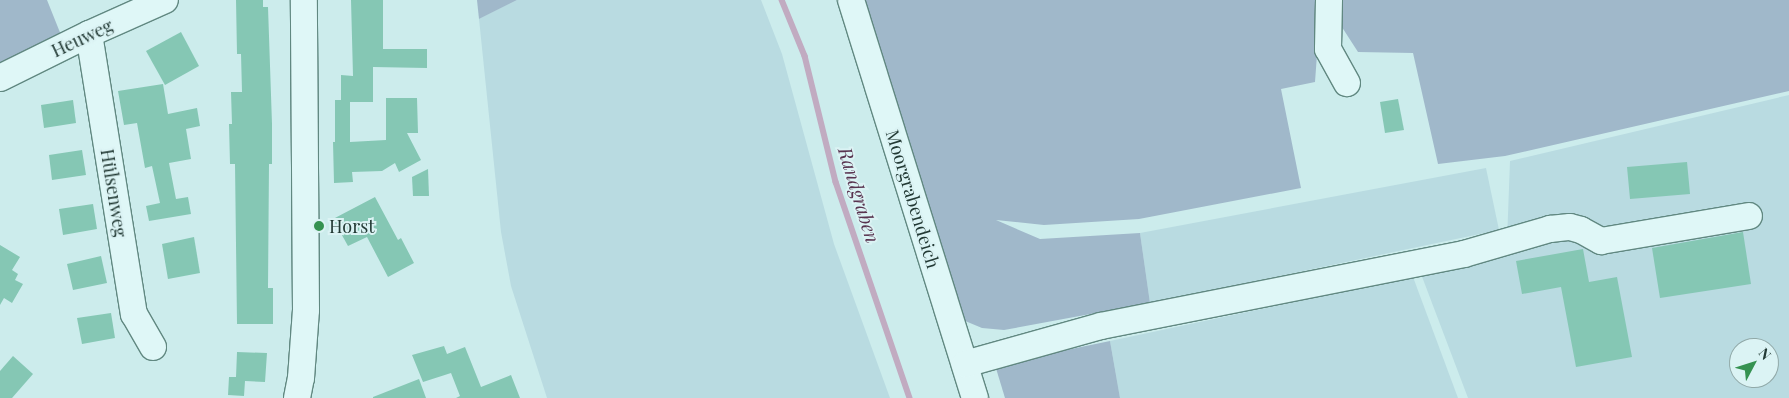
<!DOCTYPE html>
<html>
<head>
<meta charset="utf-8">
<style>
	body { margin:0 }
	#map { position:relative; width:1789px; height:398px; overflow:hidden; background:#ccecec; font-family:"Playfair Display",serif }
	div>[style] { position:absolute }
	.farmland>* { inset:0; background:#b9dbe1 }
	.green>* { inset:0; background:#a0b8ca }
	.stream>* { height:5.5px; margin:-2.75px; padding:0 2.75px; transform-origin:2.75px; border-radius:2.75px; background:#c1abc1 }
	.building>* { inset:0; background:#85c7b4 }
	.roads { filter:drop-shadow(1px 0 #618881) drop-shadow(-1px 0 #618881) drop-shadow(0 1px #618881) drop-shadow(0 -1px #618881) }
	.minor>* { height:26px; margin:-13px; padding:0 13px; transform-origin:13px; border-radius:13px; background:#dff7f7 }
	.dots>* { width:14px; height:14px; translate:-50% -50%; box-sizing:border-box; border:2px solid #dbf3f4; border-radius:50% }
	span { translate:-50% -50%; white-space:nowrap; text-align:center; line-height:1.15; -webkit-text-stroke:4px #dbf3f4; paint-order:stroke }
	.street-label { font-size:18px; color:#233a35 }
	.poi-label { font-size:18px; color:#233a35 }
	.left { translate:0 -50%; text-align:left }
	.water-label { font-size:19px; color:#58334f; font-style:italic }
	.north { position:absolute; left:1729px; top:338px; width:50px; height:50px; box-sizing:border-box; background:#dbf3f4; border:1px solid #91a9a8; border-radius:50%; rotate:50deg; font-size:14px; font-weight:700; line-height:20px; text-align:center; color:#233a35 }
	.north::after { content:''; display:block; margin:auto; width:18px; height:22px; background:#359251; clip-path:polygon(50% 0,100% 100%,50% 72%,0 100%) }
</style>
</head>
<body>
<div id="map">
	<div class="farmland">
		<div style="clip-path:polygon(517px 0,761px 0,782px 54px,834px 244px,890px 398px,547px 398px,511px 286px,501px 232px,479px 19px)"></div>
		<div style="clip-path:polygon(evenodd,1789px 95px,1789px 398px,1468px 398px,1421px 274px,1507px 241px,1510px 161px,1789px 95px,1739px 348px,1769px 348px,1769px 378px,1739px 378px,1739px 348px)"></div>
		<div style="clip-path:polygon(1486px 168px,1499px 230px,1150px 303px,1140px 233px)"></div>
		<div style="clip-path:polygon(1413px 277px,1458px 398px,1120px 398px,1110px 341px)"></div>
	</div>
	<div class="green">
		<div style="clip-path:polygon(0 0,47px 0,61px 35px,0 64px)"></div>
		<div style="clip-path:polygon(477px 0,517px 0,479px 19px)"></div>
		<div style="clip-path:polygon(860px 0,1321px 0,1315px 82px,1281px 89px,1301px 188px,1139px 219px,1044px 225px,996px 220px,1040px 239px,1140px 233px,1150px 303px,1004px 330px,982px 328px,958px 318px)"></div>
		<div style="clip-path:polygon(1338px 0,1789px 0,1789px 91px,1505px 156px,1438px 164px,1413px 53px,1358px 52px,1338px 21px)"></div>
		<div style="clip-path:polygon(1110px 341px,1120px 398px,1005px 398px,995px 365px)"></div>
	</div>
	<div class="stream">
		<div style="left:782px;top:0;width:61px;rotate:67.7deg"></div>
		<div style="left:805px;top:56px;width:130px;rotate:76.2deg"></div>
		<div style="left:836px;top:182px;width:228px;rotate:71.1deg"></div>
	</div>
	<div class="building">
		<div style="clip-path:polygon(236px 0,263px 0,263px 7px,268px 7px,272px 124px,272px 164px,269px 164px,268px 288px,273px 288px,273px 324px,237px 324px,235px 164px,230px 164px,229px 124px,232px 124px,231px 92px,242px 92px,241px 54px,237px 54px)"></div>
		<div style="clip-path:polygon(351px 0,383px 0,383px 49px,427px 49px,427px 68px,373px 67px,373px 102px,350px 102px,350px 142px,386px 140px,386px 98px,417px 98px,418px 133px,407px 133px,421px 160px,399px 172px,395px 163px,382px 171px,352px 172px,353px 182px,334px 183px,333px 142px,335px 142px,335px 100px,341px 100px,341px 75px,353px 76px)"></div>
		<div style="clip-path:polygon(181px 32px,199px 66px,165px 85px,146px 51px)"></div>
		<div style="clip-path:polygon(163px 84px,168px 114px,197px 108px,200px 126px,186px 129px,191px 159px,169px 163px,176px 199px,188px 197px,191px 214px,149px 221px,146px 206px,160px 203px,152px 166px,145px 168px,137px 123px,124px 125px,118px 91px)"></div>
		<div style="clip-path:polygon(1398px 99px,1404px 130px,1385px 133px,1380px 102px)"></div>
		<div style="clip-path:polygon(73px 100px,76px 123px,44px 128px,41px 105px)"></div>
		<div style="clip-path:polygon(82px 150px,86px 175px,52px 180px,49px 155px)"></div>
		<div style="clip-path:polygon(1687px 162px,1690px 194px,1630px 199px,1627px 167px)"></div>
		<div style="clip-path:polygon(428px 169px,429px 196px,413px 196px,412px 177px)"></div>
		<div style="clip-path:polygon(375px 197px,398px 240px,401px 238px,414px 263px,388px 277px,367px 237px,348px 246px,333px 219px)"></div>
		<div style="clip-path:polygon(93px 204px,97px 229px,63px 235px,59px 209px)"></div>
		<div style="clip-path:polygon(1743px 232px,1751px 284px,1660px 298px,1652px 248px)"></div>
		<div style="clip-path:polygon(194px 237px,200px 273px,168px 279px,162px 244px)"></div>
		<div style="clip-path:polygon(0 245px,20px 257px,12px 270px,18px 274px,15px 280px,23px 284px,12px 303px,4px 298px,0 305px)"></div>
		<div style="clip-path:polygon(1583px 249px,1589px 282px,1617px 277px,1632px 357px,1576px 367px,1561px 287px,1522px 294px,1516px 261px)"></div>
		<div style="clip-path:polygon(101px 256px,107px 283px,73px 290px,67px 264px)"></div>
		<div style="clip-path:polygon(111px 313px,115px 338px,82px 344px,77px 318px)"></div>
		<div style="clip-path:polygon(444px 346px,447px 354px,465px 347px,481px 387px,511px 375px,520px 398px,456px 398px,460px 396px,451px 373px,423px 382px,412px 355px)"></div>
		<div style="clip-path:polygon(237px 352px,267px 353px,265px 382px,245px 381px,244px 396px,228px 395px,229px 377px,236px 377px)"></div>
		<div style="clip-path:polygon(13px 356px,33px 374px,12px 398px,0 398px,0 371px)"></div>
		<div style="clip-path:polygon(419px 379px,426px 398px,373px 398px,373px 397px)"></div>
	</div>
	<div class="roads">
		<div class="minor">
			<div style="left:851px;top:0;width:417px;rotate:72.7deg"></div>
			<div style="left:1329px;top:0;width:49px;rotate:91.2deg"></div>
			<div style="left:1328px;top:49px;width:39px;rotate:61deg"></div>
			<div style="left:89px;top:34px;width:284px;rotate:80.9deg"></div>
			<div style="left:134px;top:314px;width:38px;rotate:60deg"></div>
			<div style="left:0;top:78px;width:99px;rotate:-26.3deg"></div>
			<div style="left:89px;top:34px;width:83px;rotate:-24.1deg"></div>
			<div style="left:965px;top:364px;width:141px;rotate:-15.6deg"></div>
			<div style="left:1101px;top:326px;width:370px;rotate:-11.2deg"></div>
			<div style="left:1464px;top:254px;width:90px;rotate:-16.2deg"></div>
			<div style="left:1550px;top:229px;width:20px;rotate:-6deg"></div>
			<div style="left:1570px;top:227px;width:11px;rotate:15deg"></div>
			<div style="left:1581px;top:230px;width:23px;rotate:29deg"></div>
			<div style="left:1601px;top:241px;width:150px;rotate:-9.6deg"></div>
			<div style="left:297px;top:398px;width:20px;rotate:-79deg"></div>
			<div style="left:301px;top:378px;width:68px;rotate:-85.8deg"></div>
			<div style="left:306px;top:310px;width:310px;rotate:-90.4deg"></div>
		</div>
	</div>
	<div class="dots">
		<div style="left:319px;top:226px;background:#359251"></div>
	</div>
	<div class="street-label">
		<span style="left:82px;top:38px;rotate:-25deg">Heuweg</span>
		<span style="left:114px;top:193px;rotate:81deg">Hülsenweg</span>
		<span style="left:913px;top:199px;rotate:73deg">Moorgrabendeich</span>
	</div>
	<div class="poi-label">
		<span class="left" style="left:329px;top:226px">Horst</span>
	</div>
	<div class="water-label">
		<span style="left:859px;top:195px;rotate:73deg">Randgraben</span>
	</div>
	<div class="north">N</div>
</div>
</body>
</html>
